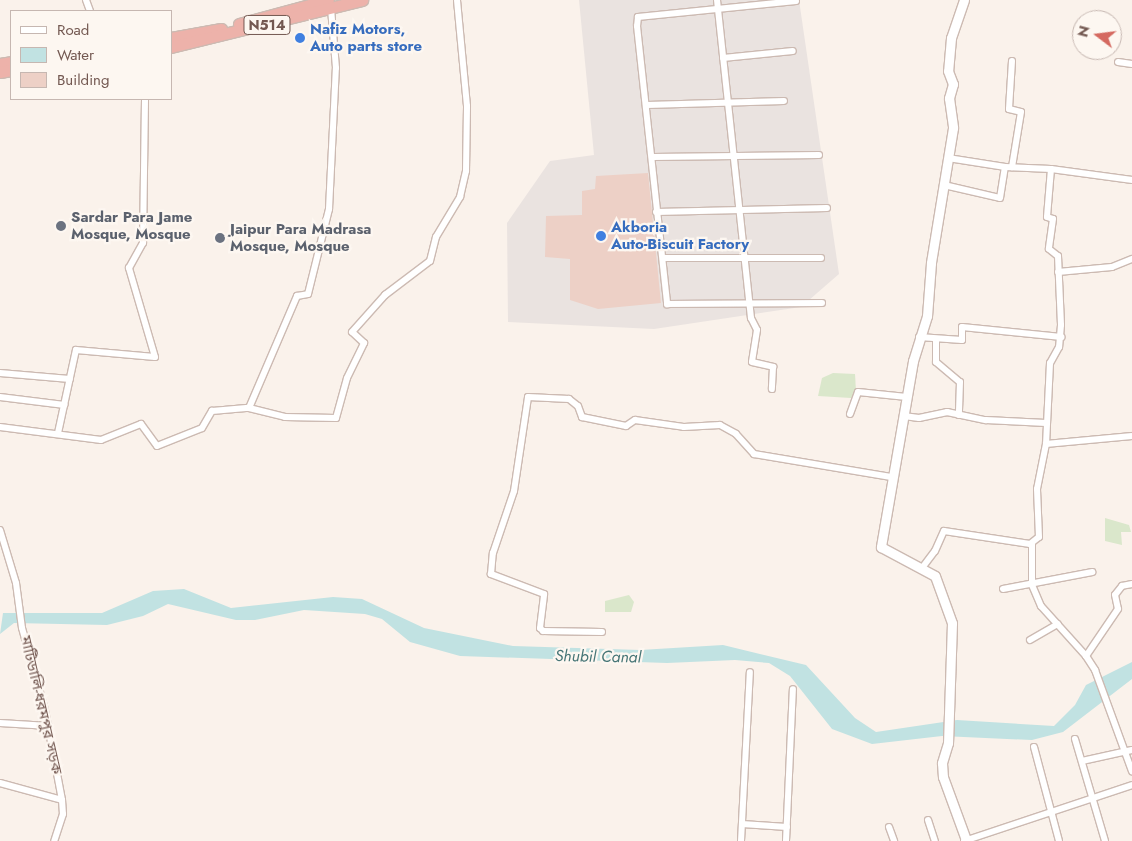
<!DOCTYPE html>
<html>
<head>
<meta charset="utf-8">
<style>
	body { margin:0 }
	#map { position:relative; width:1132px; height:841px; overflow:hidden; background:#faf2eb; font-family:Jost,"Noto Sans Bengali",sans-serif }
	div>[style] { position:absolute }
	.industrial>* { inset:0; background:#eae3e0 }
	.green>* { inset:0; background:#dae7cb }
	.water>* { inset:0; background:#c1e2e2 }
	.building>* { inset:0; background:#edd0c6 }
	.roads { filter:drop-shadow(1px 0 #ccbab2) drop-shadow(-1px 0 #ccbab2) drop-shadow(0 1px #ccbab2) drop-shadow(0 -1px #ccbab2) }
	.street>* { height:6px; margin:-3px; padding:0 3px; transform-origin:3px; border-radius:3px; background:#fff }
	.secondary>* { height:9px; margin:-4.5px; padding:0 4.5px; transform-origin:4.5px; border-radius:4.5px; background:#fff }
	.highway>* { height:11px; margin:-5.5px; padding:0 5.5px; transform-origin:5.5px; border-radius:5.5px; background:#edb2aa }
	.dots>* { width:14px; height:14px; translate:-50% -50%; box-sizing:border-box; border:2px solid #fdf7f1; border-radius:50% }
	span { translate:-50% -50%; white-space:nowrap; text-align:center; line-height:1.15; -webkit-text-stroke:4.5px #fdf7f1; paint-order:stroke }
	.shield-label span { padding:1px 4px; background:#fdf7f1; border:1px solid; border-radius:4px; -webkit-text-stroke-width:0 }
	.shield-label { font-size:14px; color:#735851; font-weight:700 }
	.shop-label { font-size:15px; color:#366cbe; font-weight:700 }
	.left { translate:0 -50%; text-align:left }
	.worship-label { font-size:15px; color:#5b616d; font-weight:700 }
	.street-label { font-size:15px; color:#735851 }
	.water-label { font-size:16px; color:#467576; font-style:italic }
	.legend { position:absolute; left:10px; top:10px; width:162px; height:90px; box-sizing:border-box; background:#fdf7f1; border:1px solid #c6b7b1; margin:0; padding:6px 9px; list-style:none; font-size:15px; color:#735851 }
	.legend li { display:flex; align-items:center; gap:10px; height:25px }
	.legend b { width:25px; border:1px solid #c6b7b1 }
	.north { position:absolute; left:1072px; top:10px; width:50px; height:50px; box-sizing:border-box; background:#fdf7f1; border:1px solid #c6b7b1; border-radius:50%; rotate:285deg; font-size:14px; font-weight:700; line-height:20px; text-align:center; color:#735851 }
	.north::after { content:''; display:block; margin:auto; width:18px; height:22px; background:#d56960; clip-path:polygon(50% 0,100% 100%,50% 72%,0 100%) }
</style>
</head>
<body>
<div id="map">
	<div class="industrial">
		<div style="clip-path:polygon(579px 0,799px 0,839px 274px,801px 307px,654px 329px,508px 322px,507px 223px,550px 161px,594px 155px)"></div>
	</div>
	<div class="green">
		<div style="clip-path:polygon(833px 373px,855px 374px,856px 391px,851px 398px,818px 396px,822px 378px)"></div>
		<div style="clip-path:polygon(1105px 518px,1129px 525px,1131px 532px,1121px 532px,1122px 545px,1105px 541px)"></div>
		<div style="clip-path:polygon(629px 595px,634px 602px,631px 612px,605px 612px,605px 601px)"></div>
	</div>
	<div class="water">
		<div style="clip-path:polygon(184px 589px,231px 608px,333px 597px,362px 599px,424px 628px,513px 646px,640px 650px,723px 645px,806px 665px,855px 718px,876px 732px,957px 720px,1054px 726px,1075px 705px,1086px 685px,1132px 662px,1132px 679px,1063px 732px,1032px 740px,942px 736px,872px 744px,832px 729px,790px 676px,769px 663px,735px 660px,667px 663px,460px 656px,410px 642px,382px 619px,365px 614px,304px 610px,255px 620px,236px 620px,168px 604px,143px 616px,107px 625px,14px 623px,0 634px,3px 613px,102px 613px,153px 591px)"></div>
	</div>
	<div class="building">
		<div style="clip-path:polygon(648px 173px,661px 303px,598px 309px,570px 300px,570px 259px,545px 257px,546px 216px,582px 215px,582px 191px,595px 189px,596px 176px)"></div>
	</div>
	<div class="roads">
		<div class="street">
			<div style="left:86px;top:0;width:12px;rotate:70deg"></div>
			<div style="left:717px;top:0;width:320px;rotate:83.9deg"></div>
			<div style="left:751px;top:318px;width:13px;rotate:63deg"></div>
			<div style="left:757px;top:330px;width:32px;rotate:99deg"></div>
			<div style="left:752px;top:362px;width:22px;rotate:13deg"></div>
			<div style="left:773px;top:367px;width:22px;rotate:93deg"></div>
			<div style="left:796px;top:1px;width:159px;rotate:174.2deg"></div>
			<div style="left:638px;top:17px;width:9px;rotate:96deg"></div>
			<div style="left:637px;top:26px;width:280px;rotate:83.8deg"></div>
			<div style="left:667px;top:304px;width:155px;rotate:-0.4deg"></div>
			<div style="left:723px;top:58px;width:70px;rotate:-5.7deg"></div>
			<div style="left:1012px;top:61px;width:48px;rotate:93.6deg"></div>
			<div style="left:1009px;top:109px;width:12px;rotate:14deg"></div>
			<div style="left:1021px;top:112px;width:56px;rotate:99.3deg"></div>
			<div style="left:1118px;top:62px;width:14px;rotate:8deg"></div>
			<div style="left:647px;top:105px;width:137px;rotate:-1.7deg"></div>
			<div style="left:653px;top:157px;width:166px;rotate:-0.7deg"></div>
			<div style="left:948px;top:158px;width:58px;rotate:9deg"></div>
			<div style="left:1005px;top:167px;width:46px;rotate:2.5deg"></div>
			<div style="left:1051px;top:169px;width:48px;rotate:94.8deg"></div>
			<div style="left:1047px;top:217px;width:6px;rotate:18deg"></div>
			<div style="left:1053px;top:219px;width:30px;rotate:98deg"></div>
			<div style="left:1049px;top:249px;width:11px;rotate:38deg"></div>
			<div style="left:1058px;top:256px;width:69px;rotate:87.5deg"></div>
			<div style="left:1061px;top:325px;width:22px;rotate:95deg"></div>
			<div style="left:1059px;top:347px;width:18px;rotate:119deg"></div>
			<div style="left:1050px;top:363px;width:81px;rotate:92.8deg"></div>
			<div style="left:1051px;top:169px;width:82px;rotate:7.7deg"></div>
			<div style="left:944px;top:185px;width:57px;rotate:13.1deg"></div>
			<div style="left:1000px;top:198px;width:31px;rotate:-81deg"></div>
			<div style="left:656px;top:212px;width:171px;rotate:-1.3deg"></div>
			<div style="left:663px;top:258px;width:158px"></div>
			<div style="left:1058px;top:272px;width:54px;rotate:-5.3deg"></div>
			<div style="left:1112px;top:267px;width:22px;rotate:-22deg"></div>
			<div style="left:919px;top:337px;width:43px;rotate:4deg"></div>
			<div style="left:962px;top:340px;width:13px;rotate:-90deg"></div>
			<div style="left:962px;top:327px;width:100px;rotate:5.8deg"></div>
			<div style="left:936px;top:340px;width:22px;rotate:90deg"></div>
			<div style="left:936px;top:362px;width:31px;rotate:40deg"></div>
			<div style="left:960px;top:382px;width:33px;rotate:92deg"></div>
			<div style="left:0;top:373px;width:70px;rotate:4.9deg"></div>
			<div style="left:0;top:397px;width:65px;rotate:7deg"></div>
			<div style="left:249px;top:408px;width:122px;rotate:-66.8deg"></div>
			<div style="left:297px;top:296px;width:11px;rotate:-10deg"></div>
			<div style="left:308px;top:294px;width:88px;rotate:-76.1deg"></div>
			<div style="left:329px;top:209px;width:141px;rotate:-87.2deg"></div>
			<div style="left:336px;top:68px;width:59px;rotate:-94.8deg"></div>
			<div style="left:850px;top:414px;width:23px;rotate:-70deg"></div>
			<div style="left:858px;top:392px;width:49px;rotate:5.8deg"></div>
			<div style="left:904px;top:416px;width:15px;rotate:8deg"></div>
			<div style="left:919px;top:418px;width:29px;rotate:-12deg"></div>
			<div style="left:947px;top:412px;width:40px;rotate:12deg"></div>
			<div style="left:986px;top:420px;width:60px;rotate:2.9deg"></div>
			<div style="left:0;top:427px;width:102px;rotate:7.3deg"></div>
			<div style="left:101px;top:440px;width:43px;rotate:-21.8deg"></div>
			<div style="left:141px;top:424px;width:27px;rotate:54deg"></div>
			<div style="left:157px;top:446px;width:48px;rotate:-21.8deg"></div>
			<div style="left:202px;top:428px;width:20px;rotate:-60deg"></div>
			<div style="left:212px;top:411px;width:37px;rotate:-5deg"></div>
			<div style="left:249px;top:408px;width:37px;rotate:14deg"></div>
			<div style="left:285px;top:417px;width:51px;rotate:1.1deg"></div>
			<div style="left:336px;top:418px;width:41px;rotate:-74.6deg"></div>
			<div style="left:347px;top:378px;width:39px;rotate:-64deg"></div>
			<div style="left:364px;top:343px;width:16px;rotate:-137deg"></div>
			<div style="left:352px;top:332px;width:50px;rotate:-48.3deg"></div>
			<div style="left:385px;top:295px;width:56px;rotate:-37.1deg"></div>
			<div style="left:430px;top:261px;width:25px;rotate:-76deg"></div>
			<div style="left:436px;top:237px;width:47px;rotate:-59deg"></div>
			<div style="left:460px;top:197px;width:27px;rotate:-77deg"></div>
			<div style="left:466px;top:171px;width:65px;rotate:-89.1deg"></div>
			<div style="left:467px;top:106px;width:106px;rotate:-95.4deg"></div>
			<div style="left:58px;top:433px;width:85px;rotate:-77.8deg"></div>
			<div style="left:76px;top:350px;width:79px;rotate:5.1deg"></div>
			<div style="left:155px;top:357px;width:93px;rotate:-106.3deg"></div>
			<div style="left:129px;top:268px;width:29px;rotate:-61deg"></div>
			<div style="left:143px;top:243px;width:144px;rotate:-89.2deg"></div>
			<div style="left:0;top:530px;width:55px;rotate:73.2deg"></div>
			<div style="left:16px;top:583px;width:45px;rotate:82.4deg"></div>
			<div style="left:22px;top:628px;width:85px;rotate:74.3deg"></div>
			<div style="left:45px;top:710px;width:92px;rotate:79.3deg"></div>
			<div style="left:62px;top:800px;width:14px;rotate:86deg"></div>
			<div style="left:63px;top:814px;width:28px;rotate:108deg"></div>
			<div style="left:1032px;top:544px;width:41px;rotate:90deg"></div>
			<div style="left:1032px;top:585px;width:23px;rotate:67deg"></div>
			<div style="left:1041px;top:606px;width:67px;rotate:48deg"></div>
			<div style="left:922px;top:568px;width:21px;rotate:-53deg"></div>
			<div style="left:935px;top:551px;width:22px;rotate:-66deg"></div>
			<div style="left:944px;top:531px;width:87px;rotate:8.6deg"></div>
			<div style="left:1030px;top:544px;width:11px;rotate:-38deg"></div>
			<div style="left:1039px;top:537px;width:48px;rotate:-92.4deg"></div>
			<div style="left:1037px;top:489px;width:46px;rotate:-78.7deg"></div>
			<div style="left:1046px;top:444px;width:86px;rotate:-5.3deg"></div>
			<div style="left:1132px;top:584px;width:10px;rotate:169deg"></div>
			<div style="left:1122px;top:586px;width:11px;rotate:128deg"></div>
			<div style="left:1115px;top:595px;width:14px;rotate:78deg"></div>
			<div style="left:1118px;top:609px;width:57px;rotate:124.2deg"></div>
			<div style="left:1086px;top:656px;width:17px;rotate:57deg"></div>
			<div style="left:1095px;top:670px;width:108px;rotate:69.9deg"></div>
			<div style="left:1003px;top:589px;width:91px;rotate:-10.8deg"></div>
			<div style="left:602px;top:632px;width:59px;rotate:-179deg"></div>
			<div style="left:543px;top:631px;width:4px;rotate:-135deg"></div>
			<div style="left:540px;top:628px;width:34px;rotate:-83deg"></div>
			<div style="left:544px;top:594px;width:57px;rotate:-159.3deg"></div>
			<div style="left:491px;top:574px;width:21px;rotate:-85deg"></div>
			<div style="left:493px;top:553px;width:65px;rotate:-71.3deg"></div>
			<div style="left:514px;top:491px;width:95px;rotate:-81.5deg"></div>
			<div style="left:528px;top:397px;width:41px;rotate:2.8deg"></div>
			<div style="left:569px;top:399px;width:11px;rotate:38deg"></div>
			<div style="left:578px;top:406px;width:12px;rotate:70deg"></div>
			<div style="left:582px;top:417px;width:45px;rotate:11.6deg"></div>
			<div style="left:626px;top:426px;width:11px;rotate:-34deg"></div>
			<div style="left:635px;top:420px;width:49px;rotate:8.1deg"></div>
			<div style="left:684px;top:427px;width:36px;rotate:-3deg"></div>
			<div style="left:720px;top:425px;width:18px;rotate:29deg"></div>
			<div style="left:736px;top:434px;width:27px;rotate:48deg"></div>
			<div style="left:754px;top:454px;width:139px;rotate:9.5deg"></div>
			<div style="left:1030px;top:640px;width:32px;rotate:-30deg"></div>
			<div style="left:0;top:723px;width:49px;rotate:3.5deg"></div>
			<div style="left:1075px;top:739px;width:106px;rotate:73.6deg"></div>
			<div style="left:1034px;top:747px;width:97px;rotate:75.1deg"></div>
			<div style="left:1082px;top:761px;width:51px;rotate:-12.4deg"></div>
			<div style="left:0;top:783px;width:64px;rotate:15.3deg"></div>
			<div style="left:928px;top:820px;width:22px;rotate:72deg"></div>
			<div style="left:742px;top:824px;width:45px;rotate:3.8deg"></div>
			<div style="left:889px;top:827px;width:15px;rotate:70deg"></div>
			<div style="left:741px;top:841px;width:169px;rotate:-87deg"></div>
			<div style="left:786px;top:841px;width:152px;rotate:-87.4deg"></div>
			<div style="left:964px;top:841px;width:177px;rotate:-18.4deg"></div>
		</div>
		<div class="secondary">
			<div style="left:964px;top:0;width:40px;rotate:108.9deg"></div>
			<div style="left:951px;top:38px;width:33px;rotate:95deg"></div>
			<div style="left:948px;top:71px;width:14px;rotate:69deg"></div>
			<div style="left:953px;top:84px;width:15px;rotate:106deg"></div>
			<div style="left:949px;top:98px;width:30px;rotate:82deg"></div>
			<div style="left:953px;top:128px;width:137px;rotate:99.3deg"></div>
			<div style="left:931px;top:263px;width:53px;rotate:94.3deg"></div>
			<div style="left:927px;top:316px;width:47px;rotate:107.3deg"></div>
			<div style="left:913px;top:361px;width:189px;rotate:99.8deg"></div>
			<div style="left:881px;top:547px;width:61px;rotate:28.2deg"></div>
			<div style="left:935px;top:576px;width:50px;rotate:70.1deg"></div>
			<div style="left:952px;top:623px;width:120px;rotate:91.9deg"></div>
			<div style="left:948px;top:743px;width:21px;rotate:107deg"></div>
			<div style="left:942px;top:763px;width:14px;rotate:86deg"></div>
			<div style="left:943px;top:777px;width:67px;rotate:69.9deg"></div>
		</div>
		<div class="highway">
			<div style="left:239px;top:24px;width:92px;rotate:-15.1deg"></div>
			<div style="left:171px;top:38px;width:51px;rotate:-10.2deg"></div>
			<div style="left:171px;top:47px;width:197px;rotate:-13.8deg"></div>
			<div style="left:0;top:64px;width:11px;rotate:-10deg"></div>
			<div style="left:0;top:72px;width:11px;rotate:-10deg"></div>
		</div>
	</div>
	<div class="dots">
		<div style="left:300px;top:38px;background:#3f7fe0"></div>
		<div style="left:61px;top:226px;background:#6b7280"></div>
		<div style="left:601px;top:236px;background:#3f7fe0"></div>
		<div style="left:220px;top:238px;background:#6b7280"></div>
	</div>
	<div class="shield-label">
		<span style="left:267px;top:25px">N514</span>
	</div>
	<div class="shop-label">
		<span class="left" style="left:310px;top:38px">Nafiz Motors,<br>Auto parts store</span>
		<span class="left" style="left:611px;top:236px">Akboria<br>Auto-Biscuit Factory</span>
	</div>
	<div class="worship-label">
		<span class="left" style="left:71px;top:226px">Sardar Para Jame<br>Mosque, Mosque</span>
		<span class="left" style="left:230px;top:238px">Jaipur Para Madrasa<br>Mosque, Mosque</span>
	</div>
	<div class="street-label">
		<span style="left:41px;top:705px;rotate:77deg">মাটিডালি-ধরমপুর সড়ক</span>
	</div>
	<div class="water-label">
		<span style="left:598px;top:657px;rotate:1deg">Shubil Canal</span>
	</div>
	<ul class="legend">
	<li><b style="height:6px;background:#fff"></b>Road</li>
	<li><b style="height:14px;background:#c1e2e2"></b>Water</li>
	<li><b style="height:14px;background:#edd0c6"></b>Building</li>
	</ul>
	<div class="north">N</div>
</div>
</body>
</html>
